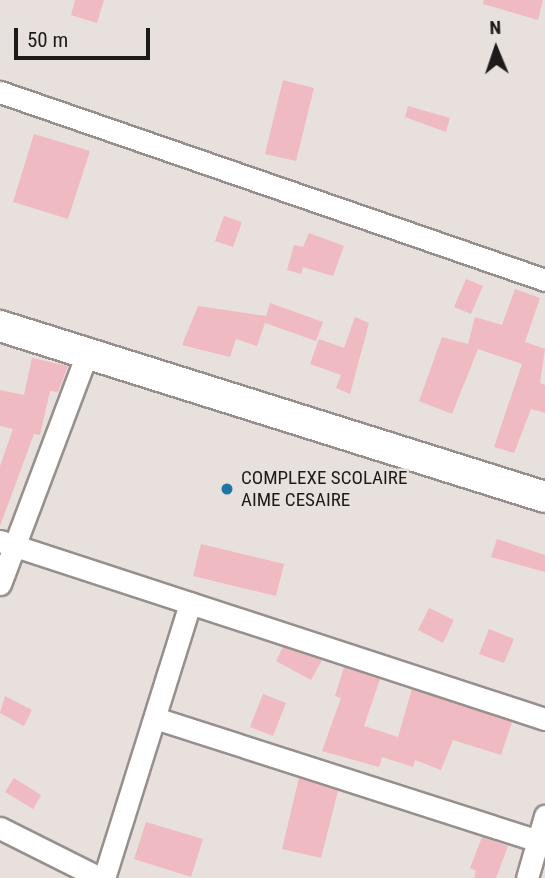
<!DOCTYPE html>
<html>
<head>
<meta charset="utf-8">
<style>
	body { margin:0 }
	#map { position:relative; width:545px; height:878px; overflow:hidden; background:#e8e0dd; font-family:"Roboto Condensed",sans-serif }
	div>[style] { position:absolute }
	.building>* { inset:0; background:#efbac1 }
	.roads { filter:drop-shadow(2px 0 #968f8c) drop-shadow(-2px 0 #968f8c) drop-shadow(0 2px #968f8c) drop-shadow(0 -2px #968f8c) }
	.street>* { height:21px; margin:-10.5px; padding:0 10.5px; transform-origin:10.5px; border-radius:10.5px; background:#fff }
	.secondary>* { height:30px; margin:-15px; padding:0 15px; transform-origin:15px; border-radius:15px; background:#fff }
	.dots>* { width:19px; height:19px; translate:-50% -50%; box-sizing:border-box; border:4px solid #e8e0dd; border-radius:50% }
	span { translate:-50% -50%; white-space:nowrap; text-align:center; line-height:1.15; -webkit-text-stroke:5px #e8e0dd; paint-order:stroke }
	.poi-label { font-size:19px; color:#1d1b1a }
	.left { translate:0 -50%; text-align:left }
	.north { position:absolute; left:461px; top:14px; width:70px; height:70px; -webkit-text-stroke:5px #e8e0dd; paint-order:stroke; rotate:358deg; font-size:19px; font-weight:700; line-height:28px; text-align:center; color:#1d1b1a }
	.north::after { content:''; display:block; margin:auto; width:24px; height:32px; background:#1d1b1a; clip-path:polygon(50% 0,100% 100%,50% 72%,0 100%) }
	.scale { position:absolute; left:14px; top:28px; width:136px; height:32px; box-sizing:border-box; border:4px solid #1d1b1a; border-top:0; padding-left:9px; font-size:21px; line-height:24px; white-space:nowrap; color:#1d1b1a; -webkit-text-stroke:5px #e8e0dd; paint-order:stroke }
</style>
</head>
<body>
<div id="map">
	<div class="building">
		<div style="clip-path:polygon(75px 0,104px 0,97px 23px,71px 15px)"></div>
		<div style="clip-path:polygon(484px 0,543px 0,538px 20px,483px 4px)"></div>
		<div style="clip-path:polygon(283px 80px,314px 88px,296px 161px,265px 154px)"></div>
		<div style="clip-path:polygon(408px 106px,450px 118px,446px 132px,405px 117px)"></div>
		<div style="clip-path:polygon(34px 134px,90px 151px,68px 219px,13px 202px)"></div>
		<div style="clip-path:polygon(224px 216px,242px 222px,233px 247px,215px 241px)"></div>
		<div style="clip-path:polygon(309px 233px,344px 246px,333px 276px,303px 267px,301px 274px,287px 270px,294px 245px,303px 247px)"></div>
		<div style="clip-path:polygon(466px 279px,483px 286px,471px 314px,454px 307px)"></div>
		<div style="clip-path:polygon(515px 289px,540px 298px,525px 342px,545px 349px,540px 383px,545px 385px,545px 413px,531px 409px,514px 453px,494px 447px,522px 364px,478px 349px,452px 414px,419px 401px,442px 337px,468px 344px,475px 317px,502px 325px)"></div>
		<div style="clip-path:polygon(270px 303px,323px 322px,316px 341px,265px 323px,257px 346px,236px 339px,230px 357px,182px 345px,198px 306px,266px 316px)"></div>
		<div style="clip-path:polygon(355px 317px,369px 323px,350px 394px,336px 388px,341px 375px,310px 364px,319px 339px,344px 348px)"></div>
		<div style="clip-path:polygon(32px 358px,68px 366px,58px 392px,50px 391px,40px 435px,34px 434px,0 526px,0 466px,13px 429px,0 426px,0 390px,24px 395px)"></div>
		<div style="clip-path:polygon(497px 539px,545px 555px,545px 572px,491px 557px)"></div>
		<div style="clip-path:polygon(201px 544px,284px 564px,276px 596px,193px 576px)"></div>
		<div style="clip-path:polygon(429px 608px,454px 620px,443px 643px,418px 630px)"></div>
		<div style="clip-path:polygon(489px 629px,514px 639px,504px 663px,479px 654px)"></div>
		<div style="clip-path:polygon(283px 647px,322px 660px,311px 680px,276px 661px)"></div>
		<div style="clip-path:polygon(344px 667px,380px 679px,364px 726px,398px 737px,412px 689px,512px 722px,501px 755px,453px 740px,441px 770px,415px 760px,413px 767px,382px 757px,379px 767px,322px 751px,341px 698px,335px 696px)"></div>
		<div style="clip-path:polygon(263px 694px,286px 703px,273px 736px,250px 727px)"></div>
		<div style="clip-path:polygon(5px 696px,32px 710px,24px 726px,0 713px)"></div>
		<div style="clip-path:polygon(14px 778px,41px 795px,33px 809px,5px 792px)"></div>
		<div style="clip-path:polygon(299px 778px,338px 791px,321px 858px,282px 849px)"></div>
		<div style="clip-path:polygon(146px 822px,203px 839px,191px 877px,134px 859px)"></div>
		<div style="clip-path:polygon(482px 837px,508px 846px,496px 878px,474px 878px,476px 871px,470px 868px)"></div>
	</div>
	<div class="roads">
		<div class="street">
			<div style="left:0;top:92px;width:577px;rotate:19.03deg"></div>
			<div style="left:0;top:541px;width:573px;rotate:18.09deg"></div>
			<div style="left:0;top:584px;width:246px;rotate:-69.3deg"></div>
			<div style="left:155px;top:718px;width:401px;rotate:17.8deg"></div>
			<div style="left:0;top:828px;width:112px;rotate:26.6deg"></div>
			<div style="left:104px;top:878px;width:288px;rotate:-72.6deg"></div>
			<div style="left:527px;top:878px;width:65px;rotate:-73.8deg"></div>
		</div>
		<div class="secondary">
			<div style="left:0;top:326px;width:571px;rotate:17.42deg"></div>
		</div>
	</div>
	<div class="dots">
		<div style="left:227px;top:489px;background:#1e76a5"></div>
	</div>
	<div class="poi-label">
		<span class="left" style="left:241px;top:489px">COMPLEXE SCOLAIRE<br>AIME CESAIRE</span>
	</div>
	<div class="north">N</div>
	<div class="scale">50 m</div>
</div>
</body>
</html>
